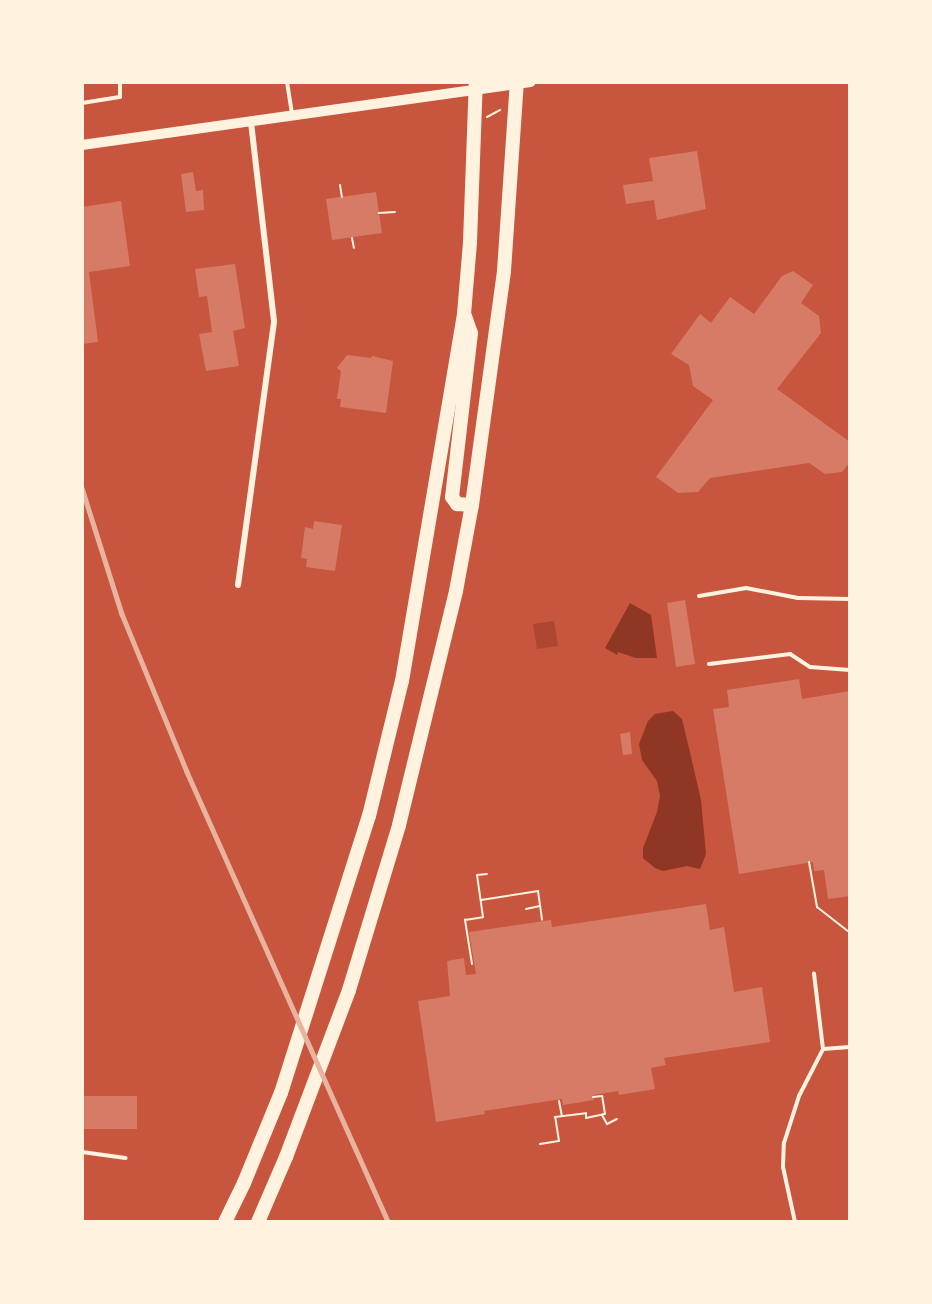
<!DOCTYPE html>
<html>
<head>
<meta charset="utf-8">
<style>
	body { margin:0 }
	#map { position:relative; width:932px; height:1304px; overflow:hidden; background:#c8553d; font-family:Lato,sans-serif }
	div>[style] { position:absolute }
	.green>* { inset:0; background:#ae4732 }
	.water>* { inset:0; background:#8f3625 }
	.building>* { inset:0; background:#d67c66 }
	.path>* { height:2px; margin:-1px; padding:0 1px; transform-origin:1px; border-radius:1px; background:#fff3e0 }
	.service>* { height:4px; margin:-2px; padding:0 2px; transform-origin:2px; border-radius:2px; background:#fff3e0 }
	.minor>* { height:6px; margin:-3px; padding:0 3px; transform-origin:3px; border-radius:3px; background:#fff3e0 }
	.tertiary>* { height:10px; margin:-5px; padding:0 5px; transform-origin:5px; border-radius:5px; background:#fff3e0 }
	.trunk>* { height:14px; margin:-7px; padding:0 7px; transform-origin:7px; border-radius:7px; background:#fff3e0 }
	.rail>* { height:4.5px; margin:-2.25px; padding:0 2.25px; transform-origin:2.25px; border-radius:2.25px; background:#e9b49f }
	span { translate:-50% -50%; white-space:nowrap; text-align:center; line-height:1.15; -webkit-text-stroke:6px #fff3e0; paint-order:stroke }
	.frame { position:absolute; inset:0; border:84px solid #fff3e0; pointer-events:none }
</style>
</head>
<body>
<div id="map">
	<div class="green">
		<div style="clip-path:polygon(554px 621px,558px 646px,537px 649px,533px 624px)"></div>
	</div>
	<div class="water">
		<div style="clip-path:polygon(630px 603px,651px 615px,657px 658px,636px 658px,618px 652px,617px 655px,605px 648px)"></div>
		<div style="clip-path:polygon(673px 711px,682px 719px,692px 761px,701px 800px,706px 854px,700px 869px,687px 866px,663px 871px,655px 868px,643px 858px,643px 848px,657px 812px,660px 796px,657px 781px,642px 760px,639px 744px,648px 721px,655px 714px)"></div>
	</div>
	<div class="building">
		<div style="clip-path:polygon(697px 151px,706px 209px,657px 220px,654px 200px,626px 204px,623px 185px,653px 181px,649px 158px)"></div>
		<div style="clip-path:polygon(193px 172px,196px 191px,203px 190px,204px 210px,186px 212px,181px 174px)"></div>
		<div style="clip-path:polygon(376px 192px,382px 233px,332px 240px,326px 199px)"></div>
		<div style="clip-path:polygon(121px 201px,130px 266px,89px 272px,98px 342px,82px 344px,82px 207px)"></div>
		<div style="clip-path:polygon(235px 264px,245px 328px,233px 331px,239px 366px,206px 371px,199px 334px,212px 332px,207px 296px,199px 297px,195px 269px)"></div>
		<div style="clip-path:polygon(793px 271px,813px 285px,801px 303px,819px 316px,821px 333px,777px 389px,850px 442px,850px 462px,842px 472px,825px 474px,809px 463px,710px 478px,698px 492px,678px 493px,656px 477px,713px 400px,693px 386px,689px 365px,671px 354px,700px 314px,711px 323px,730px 297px,754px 314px,782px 276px)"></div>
		<div style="clip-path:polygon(347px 355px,371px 358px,372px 356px,393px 361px,386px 413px,340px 407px,341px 399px,337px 399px,341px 371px,337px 368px)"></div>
		<div style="clip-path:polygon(314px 521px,342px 525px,335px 571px,306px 567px,307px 559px,301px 558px,305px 527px,313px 529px)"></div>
		<div style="clip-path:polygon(685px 600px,695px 664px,676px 667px,667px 603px)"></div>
		<div style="clip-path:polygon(799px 679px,802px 699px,850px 691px,850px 896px,828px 899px,824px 870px,814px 871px,813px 862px,739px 874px,713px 709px,729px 707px,727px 690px)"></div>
		<div style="clip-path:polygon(630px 732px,632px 754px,623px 755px,620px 734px)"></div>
		<div style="clip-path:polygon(706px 904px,710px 930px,724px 927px,734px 992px,762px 987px,770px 1042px,664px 1058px,666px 1065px,651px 1068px,655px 1089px,619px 1095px,618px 1091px,593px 1095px,594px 1100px,563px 1105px,562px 1099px,484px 1111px,485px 1114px,436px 1122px,418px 1001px,450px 996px,447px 961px,464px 958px,466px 975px,476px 974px,469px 932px,551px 920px,552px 927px)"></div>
		<div style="clip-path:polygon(82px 1096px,137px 1096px,137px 1129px,82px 1129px)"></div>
	</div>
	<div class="path">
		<div style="left:487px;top:117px;width:15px;rotate:-28deg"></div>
		<div style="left:340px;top:185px;width:12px;rotate:81deg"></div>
		<div style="left:379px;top:213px;width:16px;rotate:-4deg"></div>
		<div style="left:352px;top:238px;width:10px;rotate:79deg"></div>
		<div style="left:809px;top:862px;width:46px;rotate:79.9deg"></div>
		<div style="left:817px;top:907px;width:39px;rotate:38deg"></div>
		<div style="left:481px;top:900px;width:58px;rotate:-9deg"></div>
		<div style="left:538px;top:891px;width:29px;rotate:82deg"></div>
		<div style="left:526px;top:909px;width:14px;rotate:-12deg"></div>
		<div style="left:472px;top:964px;width:45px;rotate:-99deg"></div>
		<div style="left:465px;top:920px;width:18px;rotate:-9deg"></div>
		<div style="left:483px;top:917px;width:42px;rotate:-98.1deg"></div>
		<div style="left:477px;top:875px;width:10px;rotate:-6deg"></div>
		<div style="left:559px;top:1101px;width:15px;rotate:79deg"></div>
		<div style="left:602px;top:1115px;width:10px;rotate:61deg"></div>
		<div style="left:607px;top:1124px;width:11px;rotate:-27deg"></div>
		<div style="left:540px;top:1144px;width:19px;rotate:-9deg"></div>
		<div style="left:559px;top:1141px;width:24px;rotate:-99deg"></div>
		<div style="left:555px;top:1117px;width:31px;rotate:-7deg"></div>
		<div style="left:586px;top:1113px;width:5px;rotate:90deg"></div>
		<div style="left:586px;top:1118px;width:19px;rotate:-12deg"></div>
		<div style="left:605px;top:1114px;width:18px;rotate:-99deg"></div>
		<div style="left:602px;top:1096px;width:9px;rotate:174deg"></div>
	</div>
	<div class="service">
		<div style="left:287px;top:82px;width:32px;rotate:81deg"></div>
		<div style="left:82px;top:103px;width:38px;rotate:-9deg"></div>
		<div style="left:120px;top:97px;width:15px;rotate:-90deg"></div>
		<div style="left:699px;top:596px;width:48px;rotate:-9.7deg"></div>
		<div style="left:746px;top:588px;width:53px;rotate:10.9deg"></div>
		<div style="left:798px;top:598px;width:52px;rotate:1.1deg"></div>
		<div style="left:709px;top:664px;width:82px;rotate:-7deg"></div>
		<div style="left:790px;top:654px;width:24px;rotate:33deg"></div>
		<div style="left:810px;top:667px;width:40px;rotate:4.3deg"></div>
		<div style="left:823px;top:1049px;width:27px;rotate:-4deg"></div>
		<div style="left:82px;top:1152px;width:44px;rotate:7.8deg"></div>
		<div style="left:795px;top:1222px;width:56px;rotate:-102.3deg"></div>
		<div style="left:783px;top:1167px;width:24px;rotate:-88deg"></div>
		<div style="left:784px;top:1143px;width:49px;rotate:-72.3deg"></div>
		<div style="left:799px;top:1096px;width:53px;rotate:-62.9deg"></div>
		<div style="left:823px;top:1049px;width:76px;rotate:-96.8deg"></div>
	</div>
	<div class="minor">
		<div style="left:238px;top:585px;width:266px;rotate:-82.2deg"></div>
		<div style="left:274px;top:321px;width:201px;rotate:-96.6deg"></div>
	</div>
	<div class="tertiary">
		<div style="left:82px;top:145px;width:453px;rotate:-8deg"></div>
	</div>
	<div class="trunk">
		<div style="left:465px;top:316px;width:18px;rotate:71deg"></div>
		<div style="left:471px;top:333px;width:165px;rotate:96.6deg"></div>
		<div style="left:452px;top:497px;width:9px;rotate:54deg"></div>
		<div style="left:457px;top:504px;width:15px;rotate:4deg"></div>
		<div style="left:225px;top:1222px;width:43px;rotate:-64deg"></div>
		<div style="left:244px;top:1183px;width:97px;rotate:-67.7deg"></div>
		<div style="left:281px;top:1093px;width:291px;rotate:-72.4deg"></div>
		<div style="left:369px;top:816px;width:139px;rotate:-76.3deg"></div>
		<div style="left:402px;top:681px;width:372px;rotate:-80.4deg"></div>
		<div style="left:464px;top:314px;width:72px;rotate:-85.2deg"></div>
		<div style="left:470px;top:242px;width:160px;rotate:-87.9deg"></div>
		<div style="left:258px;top:1222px;width:71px;rotate:-66.7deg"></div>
		<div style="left:286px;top:1157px;width:178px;rotate:-69.3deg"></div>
		<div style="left:349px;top:990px;width:172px;rotate:-73.1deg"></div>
		<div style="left:399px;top:825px;width:241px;rotate:-76.3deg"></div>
		<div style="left:456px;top:591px;width:87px;rotate:-79.5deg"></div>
		<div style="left:472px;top:505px;width:236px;rotate:-82.2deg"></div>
		<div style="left:504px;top:271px;width:189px;rotate:-86.1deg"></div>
	</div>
	<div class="rail">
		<div style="left:82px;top:488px;width:132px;rotate:72.4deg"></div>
		<div style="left:122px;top:614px;width:171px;rotate:67.6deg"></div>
		<div style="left:187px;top:772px;width:493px;rotate:65.9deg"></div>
	</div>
	<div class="frame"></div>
</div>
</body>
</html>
